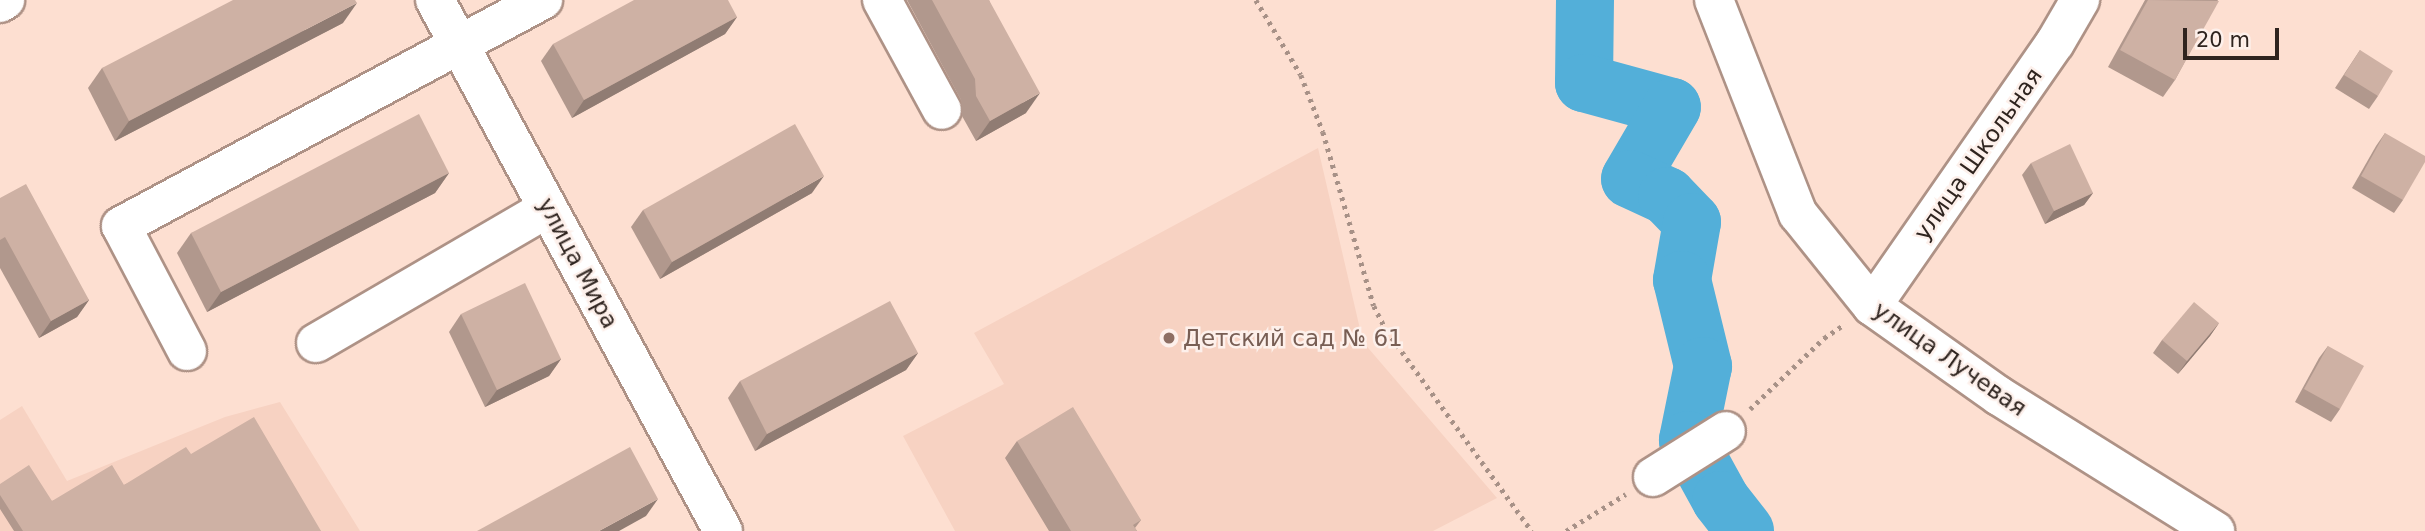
<!DOCTYPE html>
<html>
<head>
<meta charset="utf-8">
<style>
	body { margin:0 }
	#map { position:relative; width:2425px; height:531px; overflow:hidden; background:#fddfd1; font-family:"DejaVu Sans",sans-serif }
	div>[style] { position:absolute }
	.built>* { inset:0; background:#f7d2c2 }
	.river>* { height:58px; margin:-29px; padding:0 29px; transform-origin:29px; border-radius:29px; background:#53afd9 }
	.path>* { height:4.5px; margin-top:-2.25px; transform-origin:0; background:repeating-linear-gradient(90deg,#a79187 0 3.5px,transparent 0 8.5px) }
	.roads { filter:drop-shadow(2px 0 #ae9286) drop-shadow(-2px 0 #ae9286) drop-shadow(0 2px #ae9286) drop-shadow(0 -2px #ae9286) }
	.minor>* { height:38px; margin:-19px; padding:0 19px; transform-origin:19px; border-radius:19px; background:#fff }
	.wall>* { inset:0; background:#b1988d }
	.shaded-wall>* { inset:0; background:#907c73 }
	.building>* { inset:0; background:#ceb1a4 }
	.dots>* { width:19px; height:19px; translate:-50% -50%; box-sizing:border-box; border:4px solid #fdf0eb; border-radius:50% }
	span { translate:-50% -50%; white-space:nowrap; text-align:center; line-height:1.15; -webkit-text-stroke:5px #fdf0eb; paint-order:stroke }
	.street-label { font-size:23px; color:#2f241f }
	.education-label { font-size:23px; color:#785e54 }
	.left { translate:0 -50%; text-align:left }
	.scale { position:absolute; left:2183px; top:28px; width:96px; height:32px; box-sizing:border-box; border:4px solid #2f241f; border-top:0; padding-left:9px; font-size:21px; line-height:24px; white-space:nowrap; color:#2f241f; -webkit-text-stroke:5px #fdf0eb; paint-order:stroke }
</style>
</head>
<body>
<div id="map">
	<div class="built">
		<div style="clip-path:polygon(1318px 148px,1363px 342px,1497px 498px,1433px 531px,955px 531px,903px 436px,1004px 384px,974px 333px)"></div>
		<div style="clip-path:polygon(280px 402px,360px 531px,0 531px,0 420px,22px 406px,67px 481px,225px 417px)"></div>
	</div>
	<div class="river">
		<div style="left:1585px;top:0;width:83px;rotate:90.7deg"></div>
		<div style="left:1584px;top:83px;width:91px;rotate:15.3deg"></div>
		<div style="left:1672px;top:107px;width:83px;rotate:120.3deg"></div>
		<div style="left:1630px;top:179px;width:41px;rotate:24.7deg"></div>
		<div style="left:1667px;top:196px;width:36px;rotate:46deg"></div>
		<div style="left:1692px;top:222px;width:59px;rotate:99.8deg"></div>
		<div style="left:1682px;top:280px;width:89px;rotate:76.3deg"></div>
		<div style="left:1703px;top:366px;width:76px;rotate:101.5deg"></div>
		<div style="left:1688px;top:440px;width:68px;rotate:61.2deg"></div>
		<div style="left:1721px;top:500px;width:39px;rotate:52deg"></div>
	</div>
	<div class="path">
		<div style="left:1256px;top:0;width:87px;rotate:59deg"></div>
		<div style="left:1301px;top:75px;width:61px;rotate:68.9deg"></div>
		<div style="left:1323px;top:132px;width:181px;rotate:73.7deg"></div>
		<div style="left:1374px;top:306px;width:28px;rotate:63deg"></div>
		<div style="left:1387px;top:331px;width:247px;rotate:54.1deg"></div>
		<div style="left:1750px;top:409px;width:103px;rotate:-43.8deg"></div>
		<div style="left:1824px;top:338px;width:25px;rotate:-34deg"></div>
		<div style="left:1566px;top:531px;width:70px;rotate:-31.7deg"></div>
	</div>
	<div class="roads">
		<div class="minor">
			<div style="left:435px;top:0;width:604px;rotate:61.53deg"></div>
			<div style="left:882px;top:0;width:125px;rotate:61.4deg"></div>
			<div style="left:1714px;top:0;width:230px;rotate:68.6deg"></div>
			<div style="left:1798px;top:214px;width:118px;rotate:51.2deg"></div>
			<div style="left:1872px;top:306px;width:156px;rotate:35.3deg"></div>
			<div style="left:1999px;top:396px;width:255px;rotate:32deg"></div>
			<div style="left:0;top:3px;width:6px;rotate:-31deg"></div>
			<div style="left:1872px;top:306px;width:320px;rotate:-55.2deg"></div>
			<div style="left:2055px;top:43px;width:50px;rotate:-59.8deg"></div>
			<div style="left:316px;top:343px;width:268px;rotate:-30.2deg"></div>
			<div style="left:187px;top:351px;width:141px;rotate:-117.8deg"></div>
			<div style="left:121px;top:226px;width:479px;rotate:-28.2deg"></div>
			<div style="left:1653px;top:477px;width:86px;rotate:-32.2deg"></div>
		</div>
	</div>
	<div class="wall">
		<div style="clip-path:polygon(907px 0,989px 0,1026px 113px,976px 141px,962px 116px,961px 100px)"></div>
		<div style="clip-path:polygon(2145px 0,2218px 0,2175px 80px,2163px 97px,2108px 67px)"></div>
		<div style="clip-path:polygon(737px 17px,725px 34px,572px 118px,541px 61px,553px 44px)"></div>
		<div style="clip-path:polygon(343px 23px,115px 141px,88px 88px,102px 68px)"></div>
		<div style="clip-path:polygon(2360px 50px,2378px 96px,2369px 109px,2335px 88px)"></div>
		<div style="clip-path:polygon(2385px 133px,2403px 200px,2394px 213px,2352px 188px,2376px 146px)"></div>
		<div style="clip-path:polygon(2031px 163px,2093px 193px,2084px 205px,2045px 224px,2022px 175px)"></div>
		<div style="clip-path:polygon(449px 173px,435px 193px,207px 312px,177px 253px,191px 233px)"></div>
		<div style="clip-path:polygon(812px 193px,660px 279px,631px 227px,643px 210px)"></div>
		<div style="clip-path:polygon(0 198px,89px 300px,77px 317px,39px 338px,0 268px)"></div>
		<div style="clip-path:polygon(461px 314px,561px 359px,549px 376px,485px 407px,449px 332px)"></div>
		<div style="clip-path:polygon(2219px 323px,2210px 336px,2178px 374px,2153px 353px,2162px 340px)"></div>
		<div style="clip-path:polygon(2328px 346px,2340px 409px,2331px 422px,2295px 402px,2319px 358px)"></div>
		<div style="clip-path:polygon(918px 353px,906px 370px,755px 451px,728px 398px,740px 381px)"></div>
		<div style="clip-path:polygon(1017px 441px,1141px 520px,1135px 528px,1137px 531px,1049px 531px,1005px 458px)"></div>
		<div style="clip-path:polygon(191px 454px,321px 531px,14px 531px,0 509px,0 484px,52px 501px,124px 485px)"></div>
	</div>
	<div class="shaded-wall">
		<div style="clip-path:polygon(357px 3px,343px 23px,115px 141px,129px 121px)"></div>
		<div style="clip-path:polygon(737px 17px,725px 34px,572px 118px,584px 100px)"></div>
		<div style="clip-path:polygon(1040px 93px,1026px 113px,976px 141px,990px 121px)"></div>
		<div style="clip-path:polygon(449px 173px,435px 193px,207px 312px,221px 292px)"></div>
		<div style="clip-path:polygon(824px 176px,812px 193px,660px 279px,672px 262px)"></div>
		<div style="clip-path:polygon(2093px 193px,2084px 205px,2045px 224px,2054px 211px)"></div>
		<div style="clip-path:polygon(89px 300px,77px 317px,39px 338px,51px 321px)"></div>
		<div style="clip-path:polygon(2219px 323px,2210px 336px,2178px 374px,2187px 361px)"></div>
		<div style="clip-path:polygon(918px 353px,906px 370px,755px 451px,767px 434px)"></div>
		<div style="clip-path:polygon(561px 359px,549px 376px,485px 407px,497px 390px)"></div>
		<div style="clip-path:polygon(658px 499px,646px 516px,619px 531px,599px 531px)"></div>
	</div>
	<div class="building">
		<div style="clip-path:polygon(233px 0,355px 0,357px 3px,129px 121px,102px 68px)"></div>
		<div style="clip-path:polygon(634px 0,728px 0,737px 17px,584px 100px,553px 44px)"></div>
		<div style="clip-path:polygon(932px 0,989px 0,1040px 93px,990px 121px,976px 96px,975px 79px)"></div>
		<div style="clip-path:polygon(2148px 0,2219px 1px,2175px 80px,2120px 50px)"></div>
		<div style="clip-path:polygon(2360px 50px,2393px 71px,2378px 96px,2344px 75px)"></div>
		<div style="clip-path:polygon(419px 114px,449px 173px,221px 292px,191px 233px)"></div>
		<div style="clip-path:polygon(795px 124px,824px 176px,672px 262px,643px 210px)"></div>
		<div style="clip-path:polygon(2385px 133px,2425px 156px,2425px 162px,2403px 200px,2361px 176px)"></div>
		<div style="clip-path:polygon(2070px 144px,2093px 193px,2054px 211px,2031px 163px)"></div>
		<div style="clip-path:polygon(26px 184px,89px 300px,51px 321px,5px 237px,0 240px,0 198px)"></div>
		<div style="clip-path:polygon(525px 283px,561px 359px,497px 390px,461px 314px)"></div>
		<div style="clip-path:polygon(890px 301px,918px 353px,767px 434px,740px 381px)"></div>
		<div style="clip-path:polygon(2194px 302px,2219px 323px,2187px 361px,2162px 340px)"></div>
		<div style="clip-path:polygon(2328px 346px,2364px 366px,2340px 409px,2304px 389px)"></div>
		<div style="clip-path:polygon(1073px 407px,1141px 520px,1133px 525px,1137px 531px,1071px 531px,1017px 441px)"></div>
		<div style="clip-path:polygon(254px 417px,321px 531px,23px 531px,0 495px,0 484px,29px 465px,52px 501px,112px 465px,124px 485px,186px 447px,191px 454px)"></div>
		<div style="clip-path:polygon(630px 447px,658px 499px,599px 531px,477px 531px)"></div>
	</div>
	<div class="dots">
		<div style="left:1169px;top:338px;background:#8d6e63"></div>
	</div>
	<div class="street-label">
		<span style="left:1978px;top:154px;rotate:-55deg">улица Школьная</span>
		<span style="left:578px;top:263px;rotate:62deg">улица Мира</span>
		<span style="left:1950px;top:359px;rotate:35deg">улица Лучевая</span>
	</div>
	<div class="education-label">
		<span class="left" style="left:1183px;top:338px">Детский сад № 61</span>
	</div>
	<div class="scale">20 m</div>
</div>
</body>
</html>
